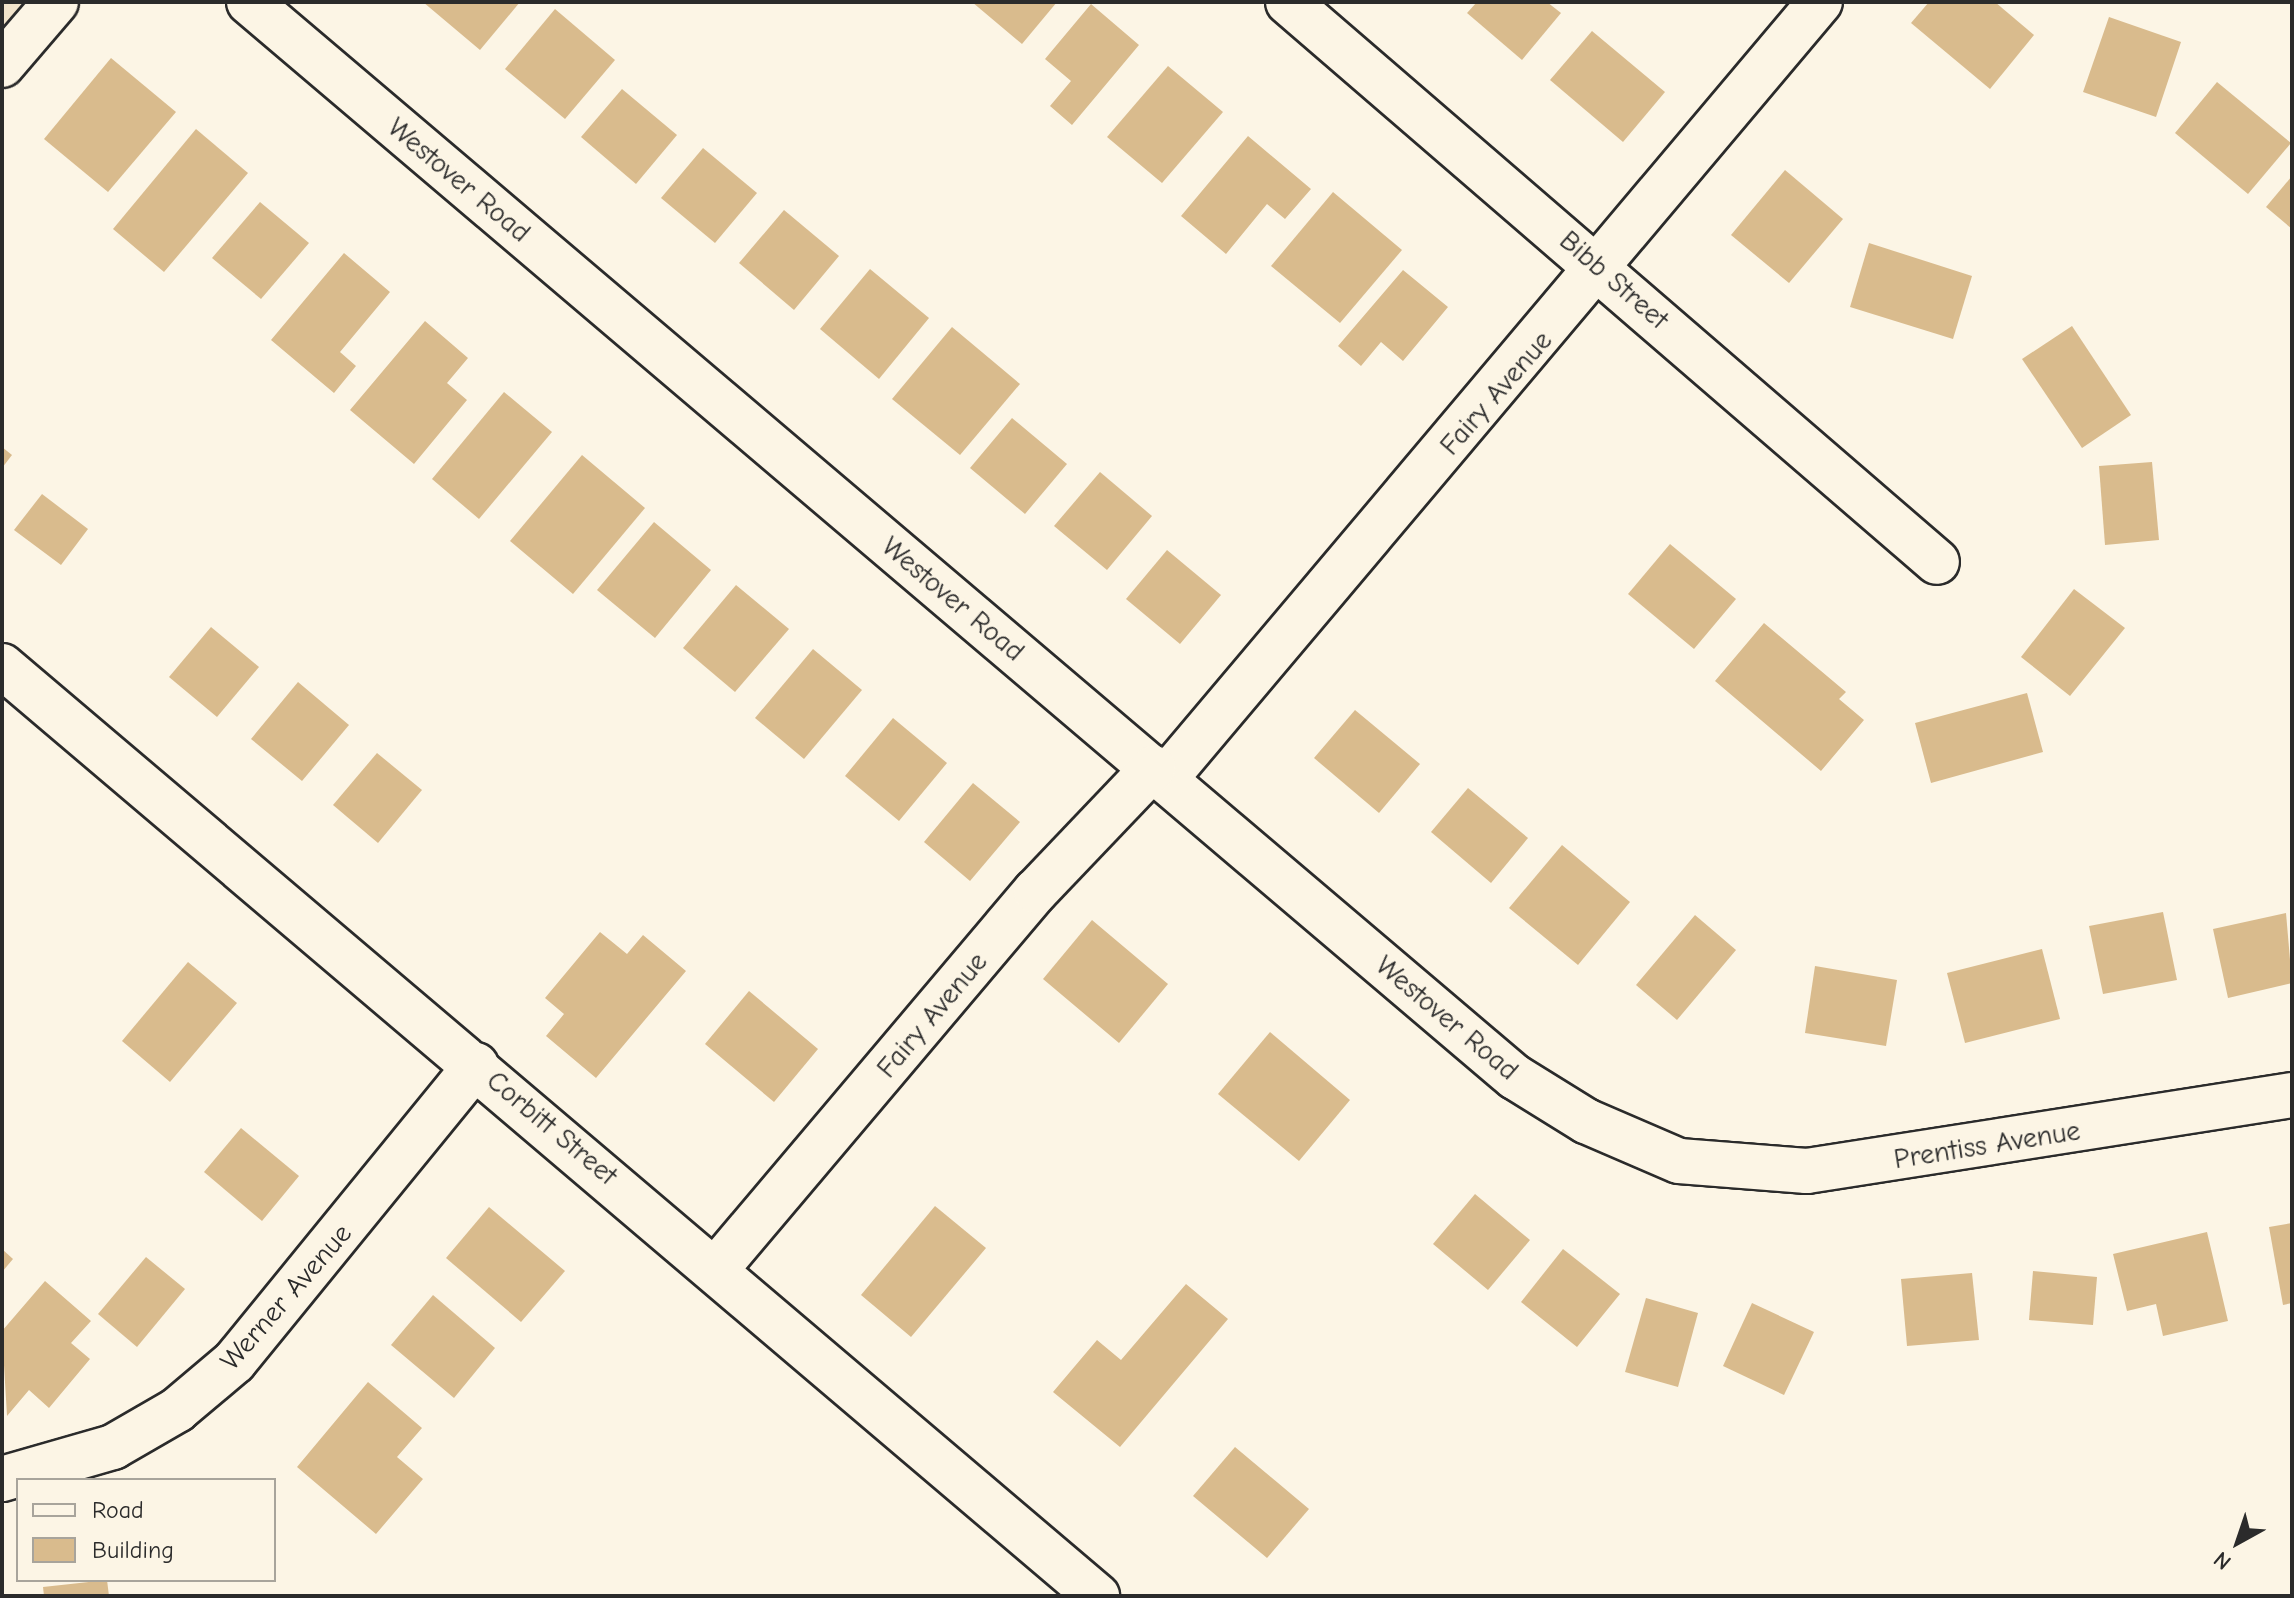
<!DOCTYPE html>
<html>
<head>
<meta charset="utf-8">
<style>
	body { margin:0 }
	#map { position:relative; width:2294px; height:1598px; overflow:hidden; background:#fcf5e5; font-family:"Comic Neue",sans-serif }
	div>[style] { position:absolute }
	.built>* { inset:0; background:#f2e4cb }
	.building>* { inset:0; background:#d9bb8d }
	.roads { filter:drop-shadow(2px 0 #2b2b2b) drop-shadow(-2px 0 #2b2b2b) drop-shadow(0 2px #2b2b2b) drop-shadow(0 -2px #2b2b2b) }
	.minor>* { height:44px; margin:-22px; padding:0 22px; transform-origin:22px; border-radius:22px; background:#fcf5e5 }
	span { translate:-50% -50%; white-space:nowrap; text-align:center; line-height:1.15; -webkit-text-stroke:6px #fcf5e5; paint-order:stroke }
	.street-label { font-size:28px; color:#2b2b2b }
	.frame { position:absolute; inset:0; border:4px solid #2b2b2b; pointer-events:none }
	.legend { position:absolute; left:16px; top:1478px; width:260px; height:104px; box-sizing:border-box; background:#fcf5e5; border:2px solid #a8a49b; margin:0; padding:10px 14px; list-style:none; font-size:24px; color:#2b2b2b }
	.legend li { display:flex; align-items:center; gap:16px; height:40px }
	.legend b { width:40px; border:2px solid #a8a49b }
	.north { position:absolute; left:2198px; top:1502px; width:80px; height:80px; -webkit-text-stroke:6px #fcf5e5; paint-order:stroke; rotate:220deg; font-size:22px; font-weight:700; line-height:32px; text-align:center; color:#2b2b2b }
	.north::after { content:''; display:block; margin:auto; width:28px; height:36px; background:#2b2b2b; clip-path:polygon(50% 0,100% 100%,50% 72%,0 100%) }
</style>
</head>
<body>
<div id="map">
	<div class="built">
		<div style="clip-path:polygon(2px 2px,29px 2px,2px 34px)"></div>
	</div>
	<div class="building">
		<div style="clip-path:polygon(423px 2px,520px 2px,480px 50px)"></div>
		<div style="clip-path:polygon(972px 2px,1057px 2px,1022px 44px)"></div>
		<div style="clip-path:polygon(1477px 2px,1547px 2px,1561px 13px,1522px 60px,1467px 13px)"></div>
		<div style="clip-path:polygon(1929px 2px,1995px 2px,2034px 35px,1990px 89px,1911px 23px)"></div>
		<div style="clip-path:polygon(1091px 4px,1139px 45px,1072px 125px,1050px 106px,1071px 81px,1045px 59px)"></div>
		<div style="clip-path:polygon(555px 9px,615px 60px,565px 119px,505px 69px)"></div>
		<div style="clip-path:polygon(2109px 17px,2181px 42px,2156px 117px,2083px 92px)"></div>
		<div style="clip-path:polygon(1592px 31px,1665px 92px,1623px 142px,1550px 80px)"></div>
		<div style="clip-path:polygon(111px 58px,176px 112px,108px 192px,44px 139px)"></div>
		<div style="clip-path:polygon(1168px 66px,1223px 112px,1162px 183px,1107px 137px)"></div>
		<div style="clip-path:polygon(2217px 82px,2291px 143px,2248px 194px,2175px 133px)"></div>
		<div style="clip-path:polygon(622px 89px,677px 135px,636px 184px,581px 137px)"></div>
		<div style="clip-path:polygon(196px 129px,248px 173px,164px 272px,113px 229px)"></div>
		<div style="clip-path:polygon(1248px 136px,1311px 189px,1285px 219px,1267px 204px,1226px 254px,1181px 216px)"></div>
		<div style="clip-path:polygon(703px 148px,757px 193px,715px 243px,661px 198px)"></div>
		<div style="clip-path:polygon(1785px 170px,1843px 219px,1789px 283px,1731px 235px)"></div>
		<div style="clip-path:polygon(2292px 176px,2292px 229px,2266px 207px)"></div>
		<div style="clip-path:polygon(1333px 192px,1402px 250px,1340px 323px,1271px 266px)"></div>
		<div style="clip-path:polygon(260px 202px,309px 243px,261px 299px,212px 258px)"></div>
		<div style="clip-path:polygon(784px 210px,839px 256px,794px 310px,739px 263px)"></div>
		<div style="clip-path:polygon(1869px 243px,1972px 276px,1953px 339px,1850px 307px)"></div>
		<div style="clip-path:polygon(344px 253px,390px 292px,340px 352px,356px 366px,334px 393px,271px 340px)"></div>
		<div style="clip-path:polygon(870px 269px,929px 318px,879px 379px,820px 329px)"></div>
		<div style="clip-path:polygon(1403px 270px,1448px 307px,1403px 361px,1381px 342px,1361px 366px,1338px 346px)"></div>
		<div style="clip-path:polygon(425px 321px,468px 358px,447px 383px,467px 400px,414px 464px,350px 410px)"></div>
		<div style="clip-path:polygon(2072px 326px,2131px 415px,2082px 448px,2022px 359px)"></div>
		<div style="clip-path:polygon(952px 327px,1020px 384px,960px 455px,892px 399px)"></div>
		<div style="clip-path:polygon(504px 392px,552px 432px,479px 519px,432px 479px)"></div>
		<div style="clip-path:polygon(1012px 418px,1067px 464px,1025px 514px,970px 468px)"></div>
		<div style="clip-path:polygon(2px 447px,12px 455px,2px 468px)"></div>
		<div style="clip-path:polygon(582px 455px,645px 508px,573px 594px,510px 541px)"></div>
		<div style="clip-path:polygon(2152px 462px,2159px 540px,2105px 545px,2099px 466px)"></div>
		<div style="clip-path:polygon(1100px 472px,1152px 516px,1107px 570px,1054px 526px)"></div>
		<div style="clip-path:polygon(42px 494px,88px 529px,61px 565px,14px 530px)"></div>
		<div style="clip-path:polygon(654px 522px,711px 570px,655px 638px,597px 590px)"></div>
		<div style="clip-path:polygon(1670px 544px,1736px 599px,1694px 649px,1628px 594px)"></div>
		<div style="clip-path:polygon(1167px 550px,1221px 595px,1180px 644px,1126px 599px)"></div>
		<div style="clip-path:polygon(736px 585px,789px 629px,735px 692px,683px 648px)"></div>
		<div style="clip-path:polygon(2074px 589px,2125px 628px,2070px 696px,2021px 657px)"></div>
		<div style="clip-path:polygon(1764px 623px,1846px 692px,1839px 699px,1864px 720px,1821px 771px,1715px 681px)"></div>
		<div style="clip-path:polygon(211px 627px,259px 667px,217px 717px,169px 677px)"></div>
		<div style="clip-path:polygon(813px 649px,862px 690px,804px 759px,755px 718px)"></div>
		<div style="clip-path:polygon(298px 682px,349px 725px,302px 781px,251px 739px)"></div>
		<div style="clip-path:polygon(2027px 693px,2043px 752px,1931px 783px,1915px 723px)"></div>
		<div style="clip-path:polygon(1355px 710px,1420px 764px,1379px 813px,1314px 758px)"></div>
		<div style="clip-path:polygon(893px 718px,947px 763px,899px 821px,845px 776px)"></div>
		<div style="clip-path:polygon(377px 753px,422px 790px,378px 843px,333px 805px)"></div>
		<div style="clip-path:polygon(973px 783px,1020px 822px,970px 881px,924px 842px)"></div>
		<div style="clip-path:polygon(1468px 788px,1528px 838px,1491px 883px,1431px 832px)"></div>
		<div style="clip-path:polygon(1562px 845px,1630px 902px,1578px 965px,1509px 908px)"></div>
		<div style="clip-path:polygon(2163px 912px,2177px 980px,2103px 994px,2089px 926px)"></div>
		<div style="clip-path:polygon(2286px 913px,2292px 983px,2228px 998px,2213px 929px)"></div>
		<div style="clip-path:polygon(1695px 915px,1736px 950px,1677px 1020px,1636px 985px)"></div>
		<div style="clip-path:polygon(1092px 920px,1168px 984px,1119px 1043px,1043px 979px)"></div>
		<div style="clip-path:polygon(600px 932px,627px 954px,643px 935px,686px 971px,596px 1078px,546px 1036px,564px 1014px,545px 998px)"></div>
		<div style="clip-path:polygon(2042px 949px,2060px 1019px,1965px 1043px,1947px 973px)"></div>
		<div style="clip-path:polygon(188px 962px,237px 1003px,170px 1082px,122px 1041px)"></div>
		<div style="clip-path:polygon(1815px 966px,1897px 980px,1886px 1046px,1805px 1033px)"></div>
		<div style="clip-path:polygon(749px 991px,818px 1049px,774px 1102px,705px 1044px)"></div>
		<div style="clip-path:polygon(1270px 1032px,1350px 1100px,1299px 1161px,1218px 1094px)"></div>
		<div style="clip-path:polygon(241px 1128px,299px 1176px,262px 1221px,204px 1172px)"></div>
		<div style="clip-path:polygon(1475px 1194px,1530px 1240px,1488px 1290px,1433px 1244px)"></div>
		<div style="clip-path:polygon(935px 1206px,986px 1248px,911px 1337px,861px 1295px)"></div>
		<div style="clip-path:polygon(489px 1207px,565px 1271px,521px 1322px,446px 1258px)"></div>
		<div style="clip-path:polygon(2292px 1223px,2292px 1303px,2283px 1305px,2269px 1227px)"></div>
		<div style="clip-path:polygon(2207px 1232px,2228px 1321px,2163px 1336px,2156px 1304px,2127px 1311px,2113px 1254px)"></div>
		<div style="clip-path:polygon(2px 1249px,13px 1259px,2px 1272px)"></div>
		<div style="clip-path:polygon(1563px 1249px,1620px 1294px,1577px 1347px,1521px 1302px)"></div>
		<div style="clip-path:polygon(146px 1257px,185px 1289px,137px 1347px,98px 1314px)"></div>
		<div style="clip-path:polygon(2033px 1271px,2097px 1277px,2093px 1325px,2029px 1320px)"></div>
		<div style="clip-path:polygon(1972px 1273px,1979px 1340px,1907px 1346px,1901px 1279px)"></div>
		<div style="clip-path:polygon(45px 1281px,91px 1321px,71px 1343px,90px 1359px,49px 1408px,29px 1390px,7px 1416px,2px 1331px)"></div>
		<div style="clip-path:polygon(1186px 1284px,1228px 1319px,1120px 1447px,1053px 1392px,1097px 1340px,1121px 1360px)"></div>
		<div style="clip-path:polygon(433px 1295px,495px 1348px,454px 1398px,391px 1345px)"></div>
		<div style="clip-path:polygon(1646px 1298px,1698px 1313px,1678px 1387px,1625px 1372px)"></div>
		<div style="clip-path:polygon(1752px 1303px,1814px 1332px,1784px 1395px,1723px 1366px)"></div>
		<div style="clip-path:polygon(368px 1382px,422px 1428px,397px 1457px,423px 1479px,376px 1534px,297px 1467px)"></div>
		<div style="clip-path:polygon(1235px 1447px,1309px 1509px,1267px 1558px,1193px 1496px)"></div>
		<div style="clip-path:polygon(107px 1580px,109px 1596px,44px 1596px,43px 1587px)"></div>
	</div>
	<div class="roads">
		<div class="minor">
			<div style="left:249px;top:2px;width:1661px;rotate:40.34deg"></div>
			<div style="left:1515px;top:1077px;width:84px;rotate:31.8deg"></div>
			<div style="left:1586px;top:1121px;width:101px;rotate:23.3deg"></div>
			<div style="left:1679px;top:1161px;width:128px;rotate:4.5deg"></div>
			<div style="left:1807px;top:1171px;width:491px;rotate:-8.9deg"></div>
			<div style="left:1288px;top:2px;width:857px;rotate:40.79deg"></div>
			<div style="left:2px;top:65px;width:83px;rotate:-49.4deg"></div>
			<div style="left:2px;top:666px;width:1437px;rotate:40.34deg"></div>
			<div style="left:1165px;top:779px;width:1016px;rotate:-49.87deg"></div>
			<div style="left:717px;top:1268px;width:494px;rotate:-49.8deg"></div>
			<div style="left:1036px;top:891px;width:170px;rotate:-46.4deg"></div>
			<div style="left:2px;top:1479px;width:116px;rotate:-16.1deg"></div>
			<div style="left:113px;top:1447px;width:74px;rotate:-30deg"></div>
			<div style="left:177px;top:1410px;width:75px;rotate:-40.1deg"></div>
			<div style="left:234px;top:1362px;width:383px;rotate:-50.8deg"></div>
		</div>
	</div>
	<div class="street-label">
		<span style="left:459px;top:180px;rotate:40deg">Westover Road</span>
		<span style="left:1614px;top:280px;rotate:41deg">Bibb Street</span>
		<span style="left:1496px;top:393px;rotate:-49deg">Fairy Avenue</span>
		<span style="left:953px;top:599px;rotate:40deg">Westover Road</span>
		<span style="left:932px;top:1015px;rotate:-50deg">Fairy Avenue</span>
		<span style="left:1447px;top:1018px;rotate:40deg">Westover Road</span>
		<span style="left:552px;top:1128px;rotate:40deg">Corbitt Street</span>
		<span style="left:1987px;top:1145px;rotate:-9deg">Prentiss Avenue</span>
		<span style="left:286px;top:1297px;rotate:-49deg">Werner Avenue</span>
	</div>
	<div class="frame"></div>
	<ul class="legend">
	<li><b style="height:10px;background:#fcf5e5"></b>Road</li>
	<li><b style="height:22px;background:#d9bb8d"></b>Building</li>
	</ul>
	<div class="north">N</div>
</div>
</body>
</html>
